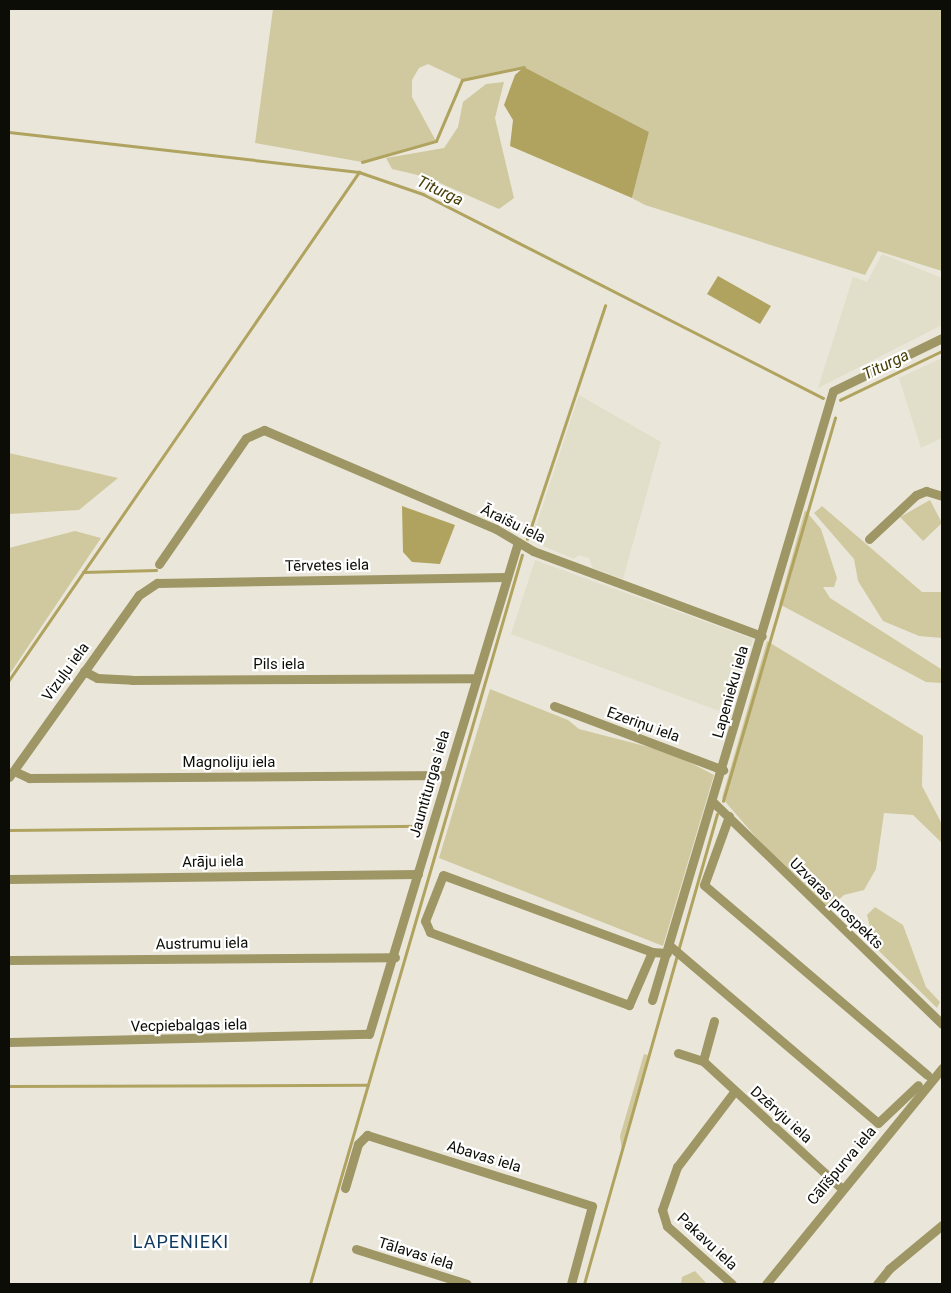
<!DOCTYPE html>
<html>
<head>
<meta charset="utf-8">
<style>
	body { margin:0 }
	#map { position:relative; width:951px; height:1293px; overflow:hidden; background:#eae7da; font-family:Roboto,sans-serif }
	div>[style] { position:absolute }
	.built>* { inset:0; background:#e1dec9 }
	.green>* { inset:0; background:#d0c99f }
	.water>* { inset:0; background:#b0a360 }
	.stream>* { height:2.5px; margin:-1.25px; padding:0 1.25px; transform-origin:1.25px; border-radius:1.25px; background:#b0a360 }
	.minor>* { height:9px; margin:-4.5px; padding:0 4.5px; transform-origin:4.5px; border-radius:4.5px; background:#9f9665 }
	span { translate:-50% -50%; white-space:nowrap; text-align:center; line-height:1.15; -webkit-text-stroke:4.5px #fff; paint-order:stroke }
	.street-label { font-size:15px; color:#0d0d08 }
	.water-label { font-size:16px; color:#483f07; font-style:italic }
	.quarter-label { font-size:18px; color:#0f395f; letter-spacing:1px }
	.frame { position:absolute; inset:0; border:10px solid #0d0d08; pointer-events:none }
</style>
</head>
<body>
<div id="map">
	<div class="built">
		<div style="clip-path:polygon(882px 254px,942px 278px,942px 325px,818px 388px,853px 277px,867px 282px)"></div>
		<div style="clip-path:polygon(942px 358px,942px 438px,921px 448px,899px 378px)"></div>
		<div style="clip-path:polygon(579px 395px,661px 442px,623px 579px,593px 568px,589px 558px,579px 555px,574px 559px,531px 541px)"></div>
		<div style="clip-path:polygon(535px 560px,753px 639px,730px 715px,511px 634px)"></div>
	</div>
	<div class="green">
		<div style="clip-path:polygon(273px 9px,942px 9px,942px 271px,878px 251px,865px 275px,645px 205px,632px 198px,649px 132px,524px 67px,462px 80px,428px 64px,419px 68px,412px 80px,412px 97px,436px 141px,362px 162px,255px 143px)"></div>
		<div style="clip-path:polygon(504px 82px,495px 118px,514px 198px,499px 209px,426px 177px,392px 169px,386px 158px,444px 148px,458px 127px,463px 102px,486px 84px)"></div>
		<div style="clip-path:polygon(9px 453px,118px 478px,79px 510px,9px 514px)"></div>
		<div style="clip-path:polygon(930px 500px,942px 523px,923px 541px,900px 517px)"></div>
		<div style="clip-path:polygon(822px 506px,922px 592px,942px 592px,942px 638px,919px 636px,883px 621px,858px 581px,854px 559px,814px 513px)"></div>
		<div style="clip-path:polygon(805px 510px,821px 529px,837px 578px,834px 587px,823px 587px,830px 598px,941px 669px,942px 683px,926px 682px,779px 604px)"></div>
		<div style="clip-path:polygon(75px 531px,101px 538px,9px 675px,9px 548px)"></div>
		<div style="clip-path:polygon(767px 641px,923px 736px,922px 786px,942px 824px,942px 843px,913px 815px,884px 813px,876px 869px,864px 890px,844px 895px,829px 909px,774px 858px,722px 798px)"></div>
		<div style="clip-path:polygon(490px 689px,568px 720px,579px 729px,672px 753px,714px 775px,663px 946px,439px 858px)"></div>
		<div style="clip-path:polygon(875px 907px,903px 925px,926px 987px,940px 1002px,937px 1008px,875px 947px,867px 915px)"></div>
		<div style="clip-path:polygon(644px 1054px,648px 1055px,622px 1151px,620px 1136px)"></div>
		<div style="clip-path:polygon(695px 1271px,707px 1284px,681px 1284px,682px 1277px)"></div>
	</div>
	<div class="water">
		<div style="clip-path:polygon(524px 67px,649px 132px,632px 198px,510px 146px,513px 120px,504px 105px,515px 75px)"></div>
		<div style="clip-path:polygon(718px 276px,771px 306px,760px 324px,707px 294px)"></div>
		<div style="clip-path:polygon(402px 506px,455px 525px,440px 564px,412px 562px,403px 552px)"></div>
	</div>
	<div class="stream">
		<div style="left:9px;top:132px;width:352px;rotate:6.5deg"></div>
		<div style="left:359px;top:172px;width:68px;rotate:19deg"></div>
		<div style="left:423px;top:194px;width:449px;rotate:27deg"></div>
		<div style="left:362px;top:162px;width:77px;rotate:-15.8deg"></div>
		<div style="left:436px;top:141px;width:66px;rotate:-66.9deg"></div>
		<div style="left:462px;top:80px;width:63px;rotate:-11.8deg"></div>
		<div style="left:840px;top:400px;width:113px;rotate:-25.7deg"></div>
		<div style="left:527px;top:539px;width:246px;rotate:-71.5deg"></div>
		<div style="left:83px;top:572px;width:73px;rotate:-1.6deg"></div>
		<div style="left:9px;top:680px;width:617px;rotate:-55.43deg"></div>
		<div style="left:723px;top:801px;width:399px;rotate:-73.7deg"></div>
		<div style="left:9px;top:830px;width:414px;rotate:-0.6deg"></div>
		<div style="left:678px;top:951px;width:142px;rotate:-74.1deg"></div>
		<div style="left:9px;top:1086px;width:359px;rotate:-0.2deg"></div>
		<div style="left:310px;top:1284px;width:759px;rotate:-73.79deg"></div>
		<div style="left:584px;top:1284px;width:341px;rotate:-74.2deg"></div>
	</div>
	<div class="minor">
		<div style="left:869px;top:539px;width:64px;rotate:-43.1deg"></div>
		<div style="left:916px;top:495px;width:11px;rotate:-22deg"></div>
		<div style="left:926px;top:491px;width:17px;rotate:17deg"></div>
		<div style="left:159px;top:564px;width:153px;rotate:-55.4deg"></div>
		<div style="left:246px;top:438px;width:20px;rotate:-24deg"></div>
		<div style="left:264px;top:430px;width:252px;rotate:23.1deg"></div>
		<div style="left:496px;top:529px;width:43px;rotate:30.7deg"></div>
		<div style="left:533px;top:551px;width:244px;rotate:20.4deg"></div>
		<div style="left:84px;top:671px;width:15px;rotate:28deg"></div>
		<div style="left:97px;top:678px;width:35px;rotate:3deg"></div>
		<div style="left:132px;top:680px;width:344px;rotate:-0.3deg"></div>
		<div style="left:554px;top:706px;width:181px;rotate:20.7deg"></div>
		<div style="left:14px;top:771px;width:17px;rotate:25deg"></div>
		<div style="left:29px;top:778px;width:418px;rotate:-0.4deg"></div>
		<div style="left:9px;top:777px;width:224px;rotate:-54.5deg"></div>
		<div style="left:139px;top:595px;width:22px;rotate:-34deg"></div>
		<div style="left:157px;top:583px;width:349px;rotate:-1deg"></div>
		<div style="left:713px;top:802px;width:319px;rotate:44.1deg"></div>
		<div style="left:729px;top:816px;width:73px;rotate:109.9deg"></div>
		<div style="left:704px;top:885px;width:293px;rotate:40.4deg"></div>
		<div style="left:9px;top:879px;width:409px;rotate:-0.7deg"></div>
		<div style="left:670px;top:946px;width:273px;rotate:40.4deg"></div>
		<div style="left:878px;top:1123px;width:55px;rotate:-43.5deg"></div>
		<div style="left:652px;top:952px;width:58px;rotate:113.5deg"></div>
		<div style="left:629px;top:1005px;width:212px;rotate:-159.9deg"></div>
		<div style="left:430px;top:932px;width:12px;rotate:-114deg"></div>
		<div style="left:425px;top:921px;width:49px;rotate:-68.6deg"></div>
		<div style="left:443px;top:875px;width:223px;rotate:20.2deg"></div>
		<div style="left:652px;top:952px;width:15px;rotate:4deg"></div>
		<div style="left:9px;top:960px;width:386px;rotate:-0.4deg"></div>
		<div style="left:652px;top:1000px;width:635px;rotate:-73.45deg"></div>
		<div style="left:833px;top:391px;width:121px;rotate:-25.9deg"></div>
		<div style="left:714px;top:1021px;width:41px;rotate:105.4deg"></div>
		<div style="left:703px;top:1061px;width:188px;rotate:42.6deg"></div>
		<div style="left:9px;top:1042px;width:360px;rotate:-1.3deg"></div>
		<div style="left:369px;top:1034px;width:514px;rotate:-73.15deg"></div>
		<div style="left:678px;top:1053px;width:26px;rotate:18deg"></div>
		<div style="left:345px;top:1188px;width:46px;rotate:-73.5deg"></div>
		<div style="left:358px;top:1144px;width:13px;rotate:-45deg"></div>
		<div style="left:367px;top:1135px;width:236px;rotate:17.5deg"></div>
		<div style="left:592px;top:1206px;width:81px;rotate:105.1deg"></div>
		<div style="left:356px;top:1249px;width:116px;rotate:17.5deg"></div>
		<div style="left:732px;top:1284px;width:87px;rotate:-138.3deg"></div>
		<div style="left:667px;top:1226px;width:17px;rotate:-107deg"></div>
		<div style="left:662px;top:1210px;width:46px;rotate:-70.8deg"></div>
		<div style="left:677px;top:1167px;width:94px;rotate:-52.8deg"></div>
		<div style="left:766px;top:1284px;width:279px;rotate:-50.8deg"></div>
		<div style="left:877px;top:1284px;width:19px;rotate:-51deg"></div>
		<div style="left:889px;top:1269px;width:69px;rotate:-39.7deg"></div>
	</div>
	<div class="street-label">
		<span style="left:513px;top:524px;rotate:26deg">Āraišu iela</span>
		<span style="left:327px;top:566px;rotate:-1deg">Tērvetes iela</span>
		<span style="left:279px;top:665px">Pils iela</span>
		<span style="left:66px;top:672px;rotate:-54deg">Vizuļu iela</span>
		<span style="left:731px;top:692px;rotate:-74deg">Lapenieku iela</span>
		<span style="left:643px;top:725px;rotate:20deg">Ezeriņu iela</span>
		<span style="left:229px;top:763px">Magnoliju iela</span>
		<span style="left:430px;top:784px;rotate:-74deg">Jauntiturgas iela</span>
		<span style="left:213px;top:862px;rotate:-1deg">Arāju iela</span>
		<span style="left:836px;top:904px;rotate:44deg">Uzvaras prospekts</span>
		<span style="left:202px;top:944px;rotate:-1deg">Austrumu iela</span>
		<span style="left:189px;top:1026px;rotate:-1deg">Vecpiebalgas iela</span>
		<span style="left:781px;top:1115px;rotate:42deg">Dzērvju iela</span>
		<span style="left:484px;top:1157px;rotate:17deg">Abavas iela</span>
		<span style="left:842px;top:1166px;rotate:-50deg">Cālīšpurva iela</span>
		<span style="left:707px;top:1242px;rotate:43deg">Pakavu iela</span>
		<span style="left:416px;top:1254px;rotate:17deg">Tālavas iela</span>
	</div>
	<div class="water-label">
		<span style="left:440px;top:191px;rotate:25deg">Titurga</span>
		<span style="left:886px;top:365px;rotate:-26deg">Titurga</span>
	</div>
	<div class="quarter-label">
		<span style="left:181px;top:1242px">LAPENIEKI</span>
	</div>
	<div class="frame"></div>
</div>
</body>
</html>
